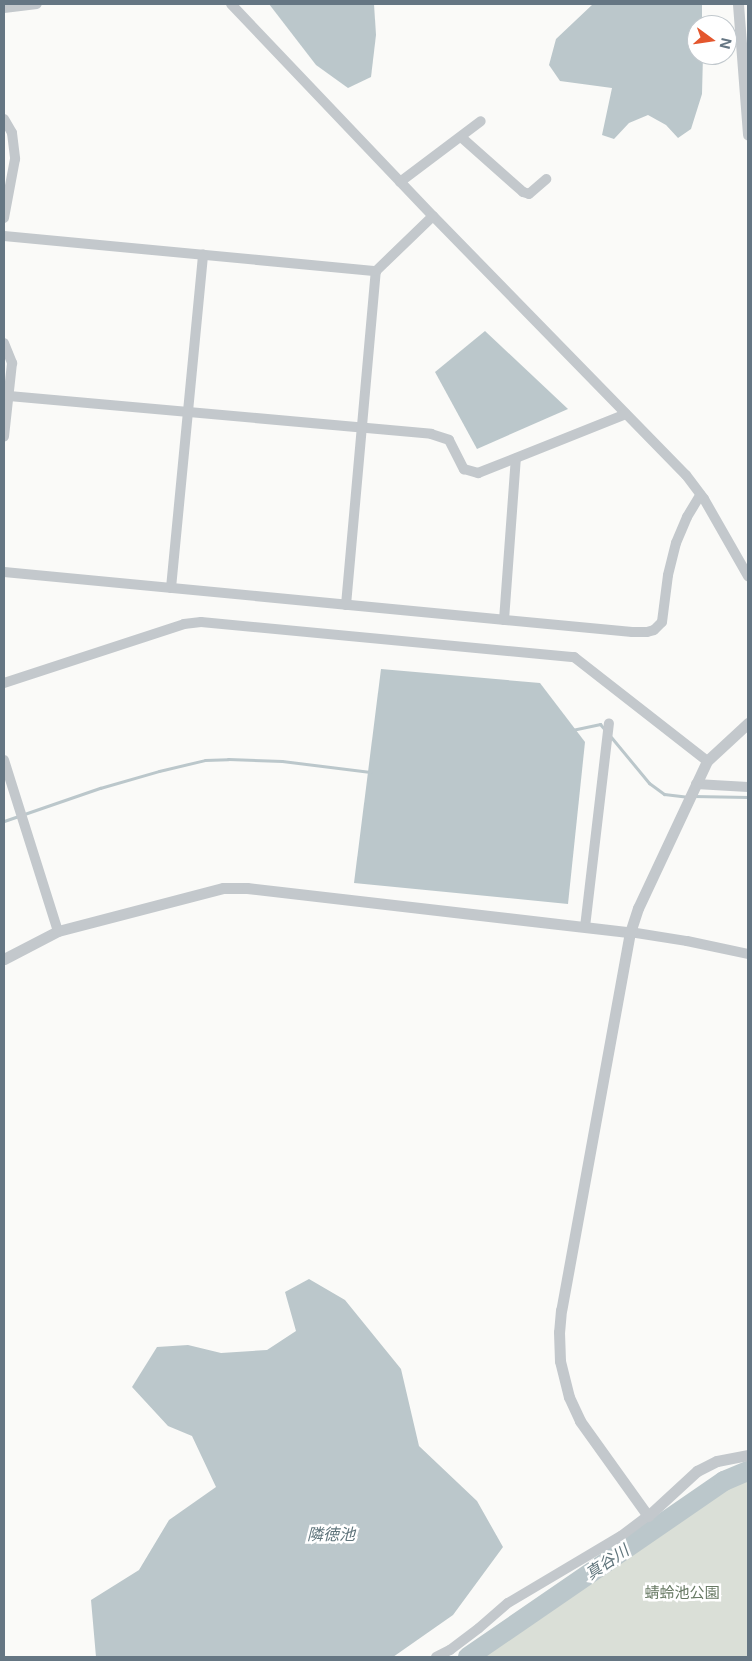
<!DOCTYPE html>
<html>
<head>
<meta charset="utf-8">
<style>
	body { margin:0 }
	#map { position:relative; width:752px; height:1661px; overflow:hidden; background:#fafaf8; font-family:Inter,"Noto Sans JP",sans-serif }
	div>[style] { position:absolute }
	.green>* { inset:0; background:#dadfd7 }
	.water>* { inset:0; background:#bbc7cb }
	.stream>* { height:3px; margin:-1.5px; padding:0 1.5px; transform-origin:1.5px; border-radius:1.5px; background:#bbc7cb }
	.river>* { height:20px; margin:-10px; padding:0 10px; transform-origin:10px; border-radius:10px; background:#bbc7cb }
	.minor>* { height:10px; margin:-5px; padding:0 5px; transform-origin:5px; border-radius:5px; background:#c3c8cc }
	.tertiary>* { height:11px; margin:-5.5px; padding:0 5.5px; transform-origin:5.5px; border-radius:5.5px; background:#c3c8cc }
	span { translate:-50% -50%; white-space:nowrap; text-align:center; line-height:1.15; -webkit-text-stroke:5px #fff; paint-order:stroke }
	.park-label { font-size:15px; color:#687a64 }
	.water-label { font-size:16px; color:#60757c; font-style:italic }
	.frame { position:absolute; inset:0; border:5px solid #657683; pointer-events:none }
	.north { position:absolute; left:687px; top:15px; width:50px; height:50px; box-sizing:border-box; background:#fff; border:1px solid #c1c8cd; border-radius:50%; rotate:104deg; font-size:14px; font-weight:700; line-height:20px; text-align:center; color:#657683 }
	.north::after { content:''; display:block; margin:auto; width:18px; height:22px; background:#e4572e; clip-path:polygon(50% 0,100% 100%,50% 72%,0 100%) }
</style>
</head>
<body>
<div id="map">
	<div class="green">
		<div style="clip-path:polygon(748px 1476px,748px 1657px,474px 1657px,727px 1485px)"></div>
	</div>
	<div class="water">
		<div style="clip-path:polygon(269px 4px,374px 4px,376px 35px,371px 77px,348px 88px,316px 65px)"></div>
		<div style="clip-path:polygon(593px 4px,702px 4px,702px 25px,697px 25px,697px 55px,703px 55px,702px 94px,691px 129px,678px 138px,666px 125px,648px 115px,629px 123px,614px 139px,602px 135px,612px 88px,560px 81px,549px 65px,556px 39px)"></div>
		<div style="clip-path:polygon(485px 331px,568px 409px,477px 449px,435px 372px)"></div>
		<div style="clip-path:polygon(381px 669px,540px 683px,585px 742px,568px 904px,354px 883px)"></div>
		<div style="clip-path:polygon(309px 1279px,345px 1300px,401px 1369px,419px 1446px,477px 1501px,503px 1547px,453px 1615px,393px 1657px,96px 1657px,91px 1600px,139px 1570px,169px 1520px,216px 1487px,192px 1436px,168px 1426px,132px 1387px,157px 1347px,188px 1345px,221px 1353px,267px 1350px,296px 1331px,285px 1292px)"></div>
	</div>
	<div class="stream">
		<div style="left:572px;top:730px;width:29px;rotate:-12deg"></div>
		<div style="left:600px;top:724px;width:8px;rotate:50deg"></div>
		<div style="left:611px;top:737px;width:60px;rotate:50.4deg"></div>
		<div style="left:649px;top:783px;width:19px;rotate:36deg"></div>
		<div style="left:664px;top:794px;width:23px;rotate:7deg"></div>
		<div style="left:693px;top:796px;width:55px;rotate:1deg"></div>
		<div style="left:4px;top:821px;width:102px;rotate:-19deg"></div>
		<div style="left:100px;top:788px;width:61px;rotate:-16.1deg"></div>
		<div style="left:159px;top:771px;width:47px;rotate:-13.4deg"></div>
		<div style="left:205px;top:760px;width:23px;rotate:-2deg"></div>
		<div style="left:228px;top:759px;width:54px;rotate:2.1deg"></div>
		<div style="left:282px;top:761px;width:89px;rotate:7.1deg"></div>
	</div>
	<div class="river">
		<div style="left:468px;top:1657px;width:311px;rotate:-34.5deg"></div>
		<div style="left:724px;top:1481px;width:26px;rotate:-23deg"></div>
	</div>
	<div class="minor">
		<div style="left:231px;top:4px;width:293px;rotate:46.4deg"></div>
		<div style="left:433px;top:216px;width:362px;rotate:45.7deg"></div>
		<div style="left:686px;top:475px;width:30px;rotate:53deg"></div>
		<div style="left:704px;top:499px;width:89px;rotate:60.3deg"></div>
		<div style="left:4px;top:8px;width:33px;rotate:-7deg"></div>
		<div style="left:4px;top:119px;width:16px;rotate:60deg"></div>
		<div style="left:12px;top:133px;width:26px;rotate:83deg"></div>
		<div style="left:15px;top:159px;width:60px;rotate:100.6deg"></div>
		<div style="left:461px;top:137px;width:83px;rotate:41.6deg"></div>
		<div style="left:523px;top:192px;width:6px;rotate:18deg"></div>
		<div style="left:529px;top:194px;width:23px;rotate:-41deg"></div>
		<div style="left:400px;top:182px;width:101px;rotate:-37deg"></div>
		<div style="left:4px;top:236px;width:374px;rotate:5.4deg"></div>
		<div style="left:4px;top:343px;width:22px;rotate:68deg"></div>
		<div style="left:12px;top:363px;width:74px;rotate:96.2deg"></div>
		<div style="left:9px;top:396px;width:424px;rotate:5.1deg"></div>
		<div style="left:431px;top:434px;width:19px;rotate:18deg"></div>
		<div style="left:449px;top:440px;width:33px;rotate:63deg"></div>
		<div style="left:464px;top:469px;width:15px;rotate:16deg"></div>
		<div style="left:478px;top:473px;width:159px;rotate:-21.7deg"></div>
		<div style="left:4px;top:572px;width:631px;rotate:5.46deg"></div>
		<div style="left:632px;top:632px;width:15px"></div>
		<div style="left:647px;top:632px;width:7px;rotate:-16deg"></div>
		<div style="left:654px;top:630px;width:11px;rotate:-45deg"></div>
		<div style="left:662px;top:622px;width:47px;rotate:-82.7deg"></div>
		<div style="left:668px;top:575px;width:33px;rotate:-76deg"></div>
		<div style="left:676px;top:543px;width:28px;rotate:-67deg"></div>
		<div style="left:687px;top:517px;width:26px;rotate:-59deg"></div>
		<div style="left:171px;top:588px;width:335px;rotate:-84.5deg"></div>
		<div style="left:346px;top:605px;width:335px;rotate:-84.9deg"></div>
		<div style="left:376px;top:271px;width:79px;rotate:-44deg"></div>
		<div style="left:504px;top:620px;width:162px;rotate:-85.8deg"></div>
		<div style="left:4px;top:683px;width:189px;rotate:-18.1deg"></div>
		<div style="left:184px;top:624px;width:17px;rotate:-7deg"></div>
		<div style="left:201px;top:622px;width:375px;rotate:5.4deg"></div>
		<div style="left:574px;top:657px;width:169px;rotate:38deg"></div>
		<div style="left:4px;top:760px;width:179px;rotate:72.5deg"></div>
		<div style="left:696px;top:784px;width:52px;rotate:3.3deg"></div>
		<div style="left:585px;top:927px;width:205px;rotate:-83.3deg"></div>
		<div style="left:630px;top:932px;width:58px;rotate:9deg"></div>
		<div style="left:687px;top:941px;width:62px;rotate:12deg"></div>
		<div style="left:436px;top:1657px;width:16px;rotate:-27deg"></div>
		<div style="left:450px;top:1650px;width:36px;rotate:-37deg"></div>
		<div style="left:479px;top:1628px;width:38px;rotate:-41deg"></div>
		<div style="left:508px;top:1603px;width:131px;rotate:-30.7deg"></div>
		<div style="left:621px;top:1536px;width:34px;rotate:-37deg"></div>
	</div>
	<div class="tertiary">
		<div style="left:738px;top:4px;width:131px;rotate:85.6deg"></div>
		<div style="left:748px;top:723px;width:56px;rotate:137.2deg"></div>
		<div style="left:707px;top:761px;width:162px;rotate:115.1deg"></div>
		<div style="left:638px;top:908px;width:25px;rotate:108deg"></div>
		<div style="left:630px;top:932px;width:384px;rotate:100.3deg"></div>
		<div style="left:561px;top:1310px;width:22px;rotate:95deg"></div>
		<div style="left:559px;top:1332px;width:29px;rotate:88deg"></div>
		<div style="left:560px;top:1361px;width:37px;rotate:76deg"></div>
		<div style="left:569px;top:1397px;width:26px;rotate:65deg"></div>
		<div style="left:580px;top:1421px;width:117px;rotate:54.4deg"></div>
		<div style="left:648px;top:1516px;width:67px;rotate:-42.6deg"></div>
		<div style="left:697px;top:1471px;width:22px;rotate:-27deg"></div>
		<div style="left:717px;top:1461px;width:32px;rotate:-11deg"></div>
		<div style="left:4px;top:959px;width:61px;rotate:-27.4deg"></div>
		<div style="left:58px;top:931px;width:171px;rotate:-14.6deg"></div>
		<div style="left:223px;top:888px;width:24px"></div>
		<div style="left:247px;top:888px;width:386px;rotate:6.6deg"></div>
	</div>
	<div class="park-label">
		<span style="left:682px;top:1593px">蜻蛉池公園</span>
	</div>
	<div class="water-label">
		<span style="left:331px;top:1534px">隣徳池</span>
		<span style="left:607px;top:1562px;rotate:-34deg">真谷川</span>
	</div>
	<div class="frame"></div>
	<div class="north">N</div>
</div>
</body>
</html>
